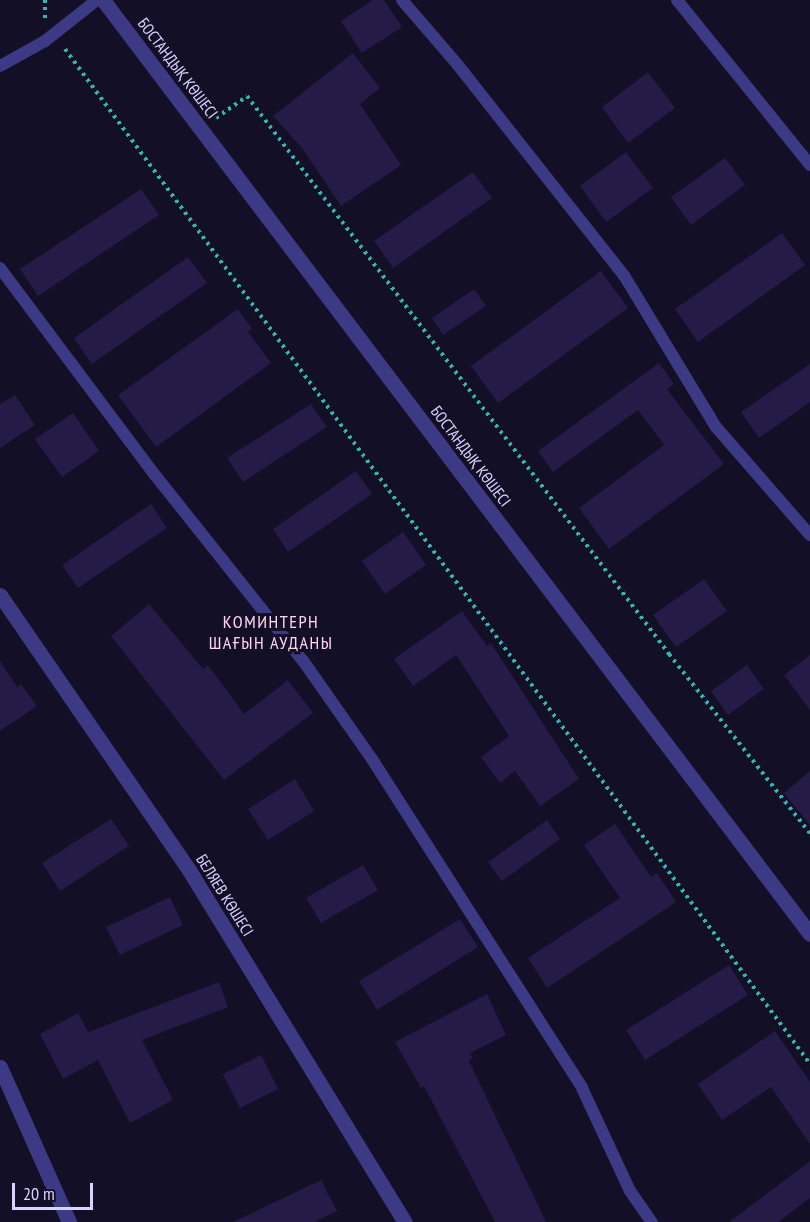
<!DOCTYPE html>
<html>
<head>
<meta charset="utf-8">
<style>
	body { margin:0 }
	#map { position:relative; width:810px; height:1222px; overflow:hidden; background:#130f26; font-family:"PT Sans Narrow",sans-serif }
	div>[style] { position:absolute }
	.building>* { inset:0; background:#241b47 }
	.path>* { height:4px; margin-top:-2px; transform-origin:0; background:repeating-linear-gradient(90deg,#2fb8b0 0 3px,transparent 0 7.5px) }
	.service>* { height:12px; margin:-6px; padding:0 6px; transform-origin:6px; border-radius:6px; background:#3d3a85 }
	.minor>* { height:15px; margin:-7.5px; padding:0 7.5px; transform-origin:7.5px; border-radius:7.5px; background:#3d3a85 }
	span { translate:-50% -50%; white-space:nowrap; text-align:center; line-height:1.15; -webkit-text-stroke:6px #130f26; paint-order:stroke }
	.street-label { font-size:16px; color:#d9d4ff }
	.neighbourhood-label { font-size:18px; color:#ffd6f0; letter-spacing:1.5px }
	.scale { position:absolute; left:12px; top:1183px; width:81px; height:27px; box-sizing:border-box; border:3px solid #d9d4ff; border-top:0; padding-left:8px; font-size:18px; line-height:21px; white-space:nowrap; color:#d9d4ff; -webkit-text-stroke:4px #130f26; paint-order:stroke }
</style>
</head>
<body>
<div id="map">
	<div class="building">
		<div style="clip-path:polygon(373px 0,384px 0,402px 27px,362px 53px,341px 21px)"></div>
		<div style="clip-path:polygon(353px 53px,380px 88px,360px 104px,401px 165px,341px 206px,302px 148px,273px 116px)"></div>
		<div style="clip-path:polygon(648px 72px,675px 108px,628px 143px,602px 107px)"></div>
		<div style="clip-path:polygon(626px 152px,653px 188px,606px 222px,580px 186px)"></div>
		<div style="clip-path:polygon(725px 158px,745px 185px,691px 225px,671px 197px)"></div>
		<div style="clip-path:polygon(473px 172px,492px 198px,393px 268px,374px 241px)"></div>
		<div style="clip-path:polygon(141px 189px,159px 215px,38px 296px,20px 269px)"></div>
		<div style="clip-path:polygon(782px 233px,805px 265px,698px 342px,675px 309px)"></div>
		<div style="clip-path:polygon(188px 257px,207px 283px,92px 364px,74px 338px)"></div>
		<div style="clip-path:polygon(601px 271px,628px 308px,498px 403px,471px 366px)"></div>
		<div style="clip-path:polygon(474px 289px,486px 306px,443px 335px,432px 318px)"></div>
		<div style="clip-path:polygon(238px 309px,252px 329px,248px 332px,271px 363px,156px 447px,118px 395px)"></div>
		<div style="clip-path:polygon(659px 363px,674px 384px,667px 389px,724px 464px,609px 549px,579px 508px,664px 445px,638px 410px,553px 472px,538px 451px)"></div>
		<div style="clip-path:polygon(810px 364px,810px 402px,759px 438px,741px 412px)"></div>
		<div style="clip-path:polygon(15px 395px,35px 425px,0 448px,0 404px)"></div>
		<div style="clip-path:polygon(311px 404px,327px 427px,243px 482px,227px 458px)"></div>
		<div style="clip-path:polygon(73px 413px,99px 451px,62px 477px,35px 439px)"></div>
		<div style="clip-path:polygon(356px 471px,372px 494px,288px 552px,273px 529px)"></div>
		<div style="clip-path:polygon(151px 504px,167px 528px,78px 588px,62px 565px)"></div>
		<div style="clip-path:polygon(403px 532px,426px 565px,385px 594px,362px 561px)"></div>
		<div style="clip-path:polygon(704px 579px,727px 611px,676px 647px,653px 615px)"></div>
		<div style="clip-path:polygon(149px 604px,203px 669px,208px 665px,244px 714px,288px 680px,313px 713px,224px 780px,111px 636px)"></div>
		<div style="clip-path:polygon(462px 611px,487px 646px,491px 643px,579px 779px,540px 806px,515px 771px,500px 783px,481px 757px,509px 736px,456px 655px,413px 686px,394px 659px)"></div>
		<div style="clip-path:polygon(810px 655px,810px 710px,784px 675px)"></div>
		<div style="clip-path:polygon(0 661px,17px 687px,21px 684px,37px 706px,0 731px)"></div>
		<div style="clip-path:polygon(747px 665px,764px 689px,728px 715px,711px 691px)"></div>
		<div style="clip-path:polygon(810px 771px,810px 825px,784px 793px)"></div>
		<div style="clip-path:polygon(295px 779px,314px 811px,268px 840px,248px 809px)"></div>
		<div style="clip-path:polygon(111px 819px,129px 846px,60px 891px,42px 863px)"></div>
		<div style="clip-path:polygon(547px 820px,560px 839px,502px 881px,488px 862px)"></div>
		<div style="clip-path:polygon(615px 824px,651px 877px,657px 873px,676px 902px,547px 988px,528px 958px,620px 898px,584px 845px)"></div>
		<div style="clip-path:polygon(363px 865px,378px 890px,321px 923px,306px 898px)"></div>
		<div style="clip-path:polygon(170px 897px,183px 925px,120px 955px,106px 927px)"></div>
		<div style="clip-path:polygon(460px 919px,478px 947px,377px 1010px,359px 981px)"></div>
		<div style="clip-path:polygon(729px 965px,748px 995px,645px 1060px,626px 1030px)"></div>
		<div style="clip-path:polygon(219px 982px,228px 1007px,142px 1040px,173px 1100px,130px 1123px,98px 1060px,63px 1079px,40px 1034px,78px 1013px,88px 1032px)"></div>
		<div style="clip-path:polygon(487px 994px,506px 1035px,470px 1053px,473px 1058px,469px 1061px,546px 1222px,495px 1222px,424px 1086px,421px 1088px,395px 1042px)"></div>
		<div style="clip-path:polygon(775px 1031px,810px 1082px,810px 1144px,771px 1087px,722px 1120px,698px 1084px)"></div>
		<div style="clip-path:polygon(261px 1055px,278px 1089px,240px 1108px,223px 1074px)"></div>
		<div style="clip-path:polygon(810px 1161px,810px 1198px,778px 1222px,729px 1222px)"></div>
		<div style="clip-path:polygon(321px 1180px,337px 1211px,315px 1222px,233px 1222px)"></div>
	</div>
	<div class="path">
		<div style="left:45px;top:0;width:18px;rotate:90deg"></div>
		<div style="left:65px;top:49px;width:1259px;rotate:53.72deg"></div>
		<div style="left:216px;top:118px;width:38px;rotate:-35deg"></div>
		<div style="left:247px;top:96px;width:700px;rotate:52.9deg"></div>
		<div style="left:669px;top:654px;width:228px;rotate:51.8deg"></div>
	</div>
	<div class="service">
		<div style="left:402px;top:0;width:84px;rotate:49.3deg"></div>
		<div style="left:457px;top:64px;width:271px;rotate:51.7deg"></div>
		<div style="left:625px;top:277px;width:175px;rotate:58.8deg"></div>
		<div style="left:716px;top:427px;width:143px;rotate:49deg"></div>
		<div style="left:677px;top:0;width:212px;rotate:51.1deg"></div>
		<div style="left:0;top:66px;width:51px;rotate:-29.1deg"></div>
		<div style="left:45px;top:41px;width:66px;rotate:-38.3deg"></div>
		<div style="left:0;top:268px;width:259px;rotate:53.2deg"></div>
		<div style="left:155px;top:475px;width:239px;rotate:51.5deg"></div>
		<div style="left:304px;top:662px;width:118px;rotate:55deg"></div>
		<div style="left:372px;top:759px;width:390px;rotate:57.4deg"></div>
		<div style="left:582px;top:1088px;width:114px;rotate:65deg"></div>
		<div style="left:630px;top:1191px;width:38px;rotate:55deg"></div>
	</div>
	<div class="minor">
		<div style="left:103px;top:0;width:1171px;rotate:52.88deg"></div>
		<div style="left:0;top:595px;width:334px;rotate:55.5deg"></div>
		<div style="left:189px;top:870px;width:413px;rotate:58.5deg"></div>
		<div style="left:0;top:1067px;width:170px;rotate:66deg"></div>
	</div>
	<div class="street-label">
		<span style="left:178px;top:68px;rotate:53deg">БОСТАНДЫҚ КӨШЕСІ</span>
		<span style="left:471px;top:456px;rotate:53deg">БОСТАНДЫҚ КӨШЕСІ</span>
		<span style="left:225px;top:895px;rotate:58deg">БЕЛЯЕВ КӨШЕСІ</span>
	</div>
	<div class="neighbourhood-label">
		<span style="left:271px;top:633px">КОМИНТЕРН<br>ШАҒЫН АУДАНЫ</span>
	</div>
	<div class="scale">20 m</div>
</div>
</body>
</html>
